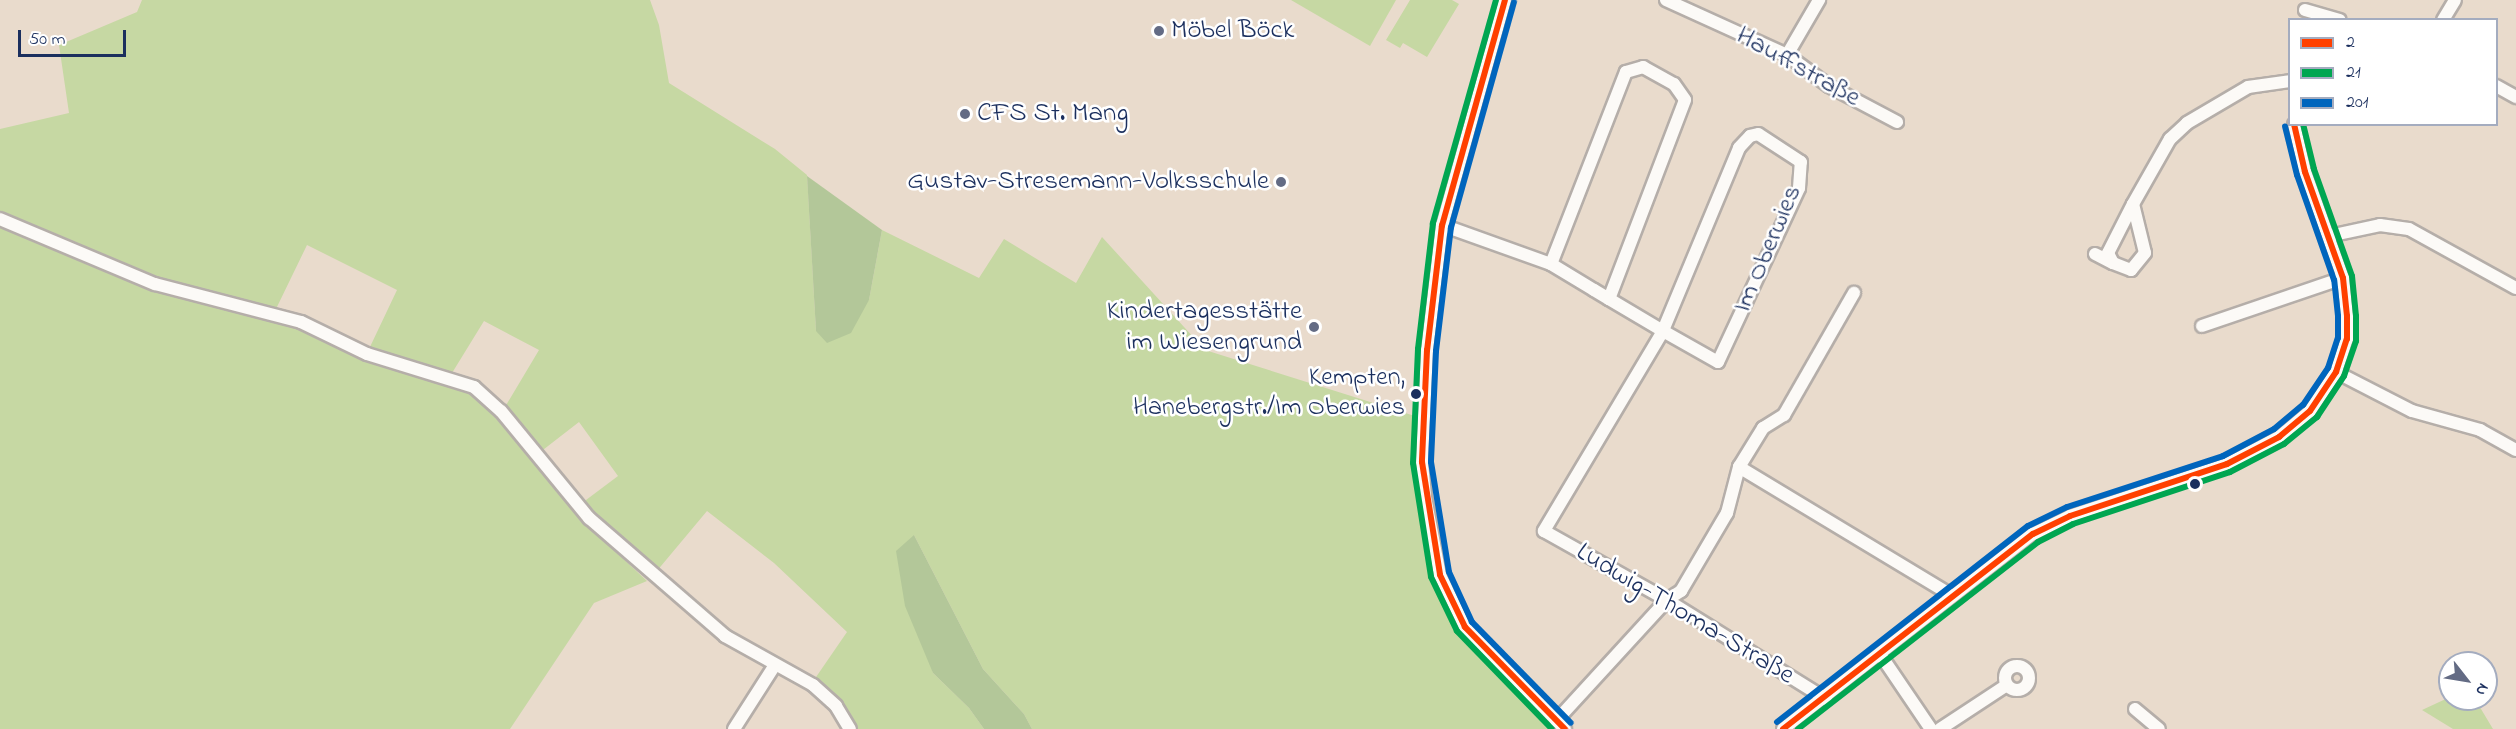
<!DOCTYPE html>
<html>
<head>
<meta charset="utf-8">
<style>
	body { margin:0 }
	#map { position:relative; width:2516px; height:729px; overflow:hidden; background:#e9dbcc; font-family:"Indie Flower",sans-serif }
	div>[style] { position:absolute }
	.green>* { inset:0; background:#c6d8a3 }
	.forest>* { inset:0; background:#b3c799 }
	.roads { filter:drop-shadow(2px 0 #b5aea9) drop-shadow(-2px 0 #b5aea9) drop-shadow(0 2px #b5aea9) drop-shadow(0 -2px #b5aea9) }
	.minor>* { height:12px; margin:-6px; padding:0 6px; transform-origin:6px; border-radius:6px; background:#fcfaf7 }
	.minor>.ring { margin:-6px; padding:0; box-sizing:content-box; background:none; border:12px solid #fcfaf7; border-radius:50% }
	.bus-1>* { height:6px; margin:-3px; padding:0 3px; transform-origin:3px; border-radius:3px; background:#ff4000 }
	.bus-2>* { height:6px; margin:-3px; padding:0 3px; transform-origin:3px; border-radius:3px; background:#00a651 }
	.bus-3>* { height:6px; margin:-3px; padding:0 3px; transform-origin:3px; border-radius:3px; background:#0065bd }
	.dots>* { width:16px; height:16px; translate:-50% -50%; box-sizing:border-box; border:3px solid #fff; border-radius:50% }
	span { translate:-50% -50%; white-space:nowrap; text-align:center; line-height:1.15; -webkit-text-stroke:5px #fff; paint-order:stroke }
	.bus-label { font-size:26px; color:#1b2f5e }
	.right { translate:-100% -50%; text-align:right }
	.poi-label { font-size:27px; color:#1b2f5e }
	.left { translate:0 -50%; text-align:left }
	.street-label { font-size:27px; color:#1b2f5e }
	.legend { position:absolute; left:2288px; top:18px; width:210px; height:108px; box-sizing:border-box; background:#fff; border:2px solid #a4acbf; margin:0; padding:8px 10px; list-style:none; font-size:18px; color:#1b2f5e }
	.legend li { display:flex; align-items:center; gap:12px; height:30px }
	.legend b { width:30px; border:2px solid #a4acbf }
	.north { position:absolute; left:2438px; top:651px; width:60px; height:60px; box-sizing:border-box; background:#fff; border:2px solid #a4acbf; border-radius:50%; rotate:121deg; font-size:16px; font-weight:700; line-height:24px; text-align:center; color:#1b2f5e }
	.north::after { content:''; display:block; margin:auto; width:21px; height:27px; background:#636b84; clip-path:polygon(50% 0,100% 100%,50% 72%,0 100%) }
	.scale { position:absolute; left:18px; top:30px; width:108px; height:27px; box-sizing:border-box; border:3px solid #1b2f5e; border-top:0; padding-left:8px; font-size:18px; line-height:21px; white-space:nowrap; color:#1b2f5e; -webkit-text-stroke:4px #fff; paint-order:stroke }
</style>
</head>
<body>
<div id="map">
	<div class="green">
		<div style="clip-path:polygon(142px 0,650px 0,659px 25px,669px 83px,775px 149px,807px 175px,816px 331px,869px 300px,882px 230px,979px 278px,1004px 239px,1076px 283px,1102px 237px,1205px 350px,1418px 417px,1418px 498px,1433px 579px,1460px 630px,1556px 729px,1032px 729px,1024px 714px,983px 669px,914px 535px,933px 673px,969px 708px,984px 729px,855px 729px,814px 680px,847px 632px,774px 563px,707px 511px,656px 572px,582px 503px,618px 476px,579px 422px,539px 453px,505px 407px,539px 350px,484px 321px,452px 373px,369px 349px,397px 290px,307px 245px,275px 311px,157px 280px,0 214px,0 129px,69px 113px,59px 45px,137px 12px)"></div>
		<div style="clip-path:polygon(1291px 0,1396px 0,1370px 46px)"></div>
		<div style="clip-path:polygon(1410px 0,1452px 0,1459px 4px,1427px 57px,1403px 43px,1400px 48px,1386px 40px)"></div>
		<div style="clip-path:polygon(0 224px,155px 288px,299px 329px,365px 359px,471px 392px,498px 414px,584px 522px,647px 581px,594px 603px,510px 729px,0 729px)"></div>
		<div style="clip-path:polygon(2450px 697px,2475px 699px,2493px 729px,2453px 729px,2422px 710px)"></div>
	</div>
	<div class="forest">
		<div style="clip-path:polygon(807px 176px,882px 230px,869px 300px,851px 333px,827px 343px,816px 331px)"></div>
		<div style="clip-path:polygon(914px 535px,983px 669px,1024px 714px,1032px 729px,984px 729px,969px 708px,933px 673px,905px 606px,896px 551px)"></div>
	</div>
	<div class="roads">
		<div class="minor">
			<div style="left:1505px;top:0;width:234px;rotate:105.6deg"></div>
			<div style="left:1442px;top:225px;width:126px;rotate:96.8deg"></div>
			<div style="left:1427px;top:350px;width:112px;rotate:92.6deg"></div>
			<div style="left:1422px;top:462px;width:35px;rotate:85deg"></div>
			<div style="left:1425px;top:497px;width:79px;rotate:79.1deg"></div>
			<div style="left:1440px;top:575px;width:58px;rotate:64.3deg"></div>
			<div style="left:1465px;top:627px;width:143px;rotate:45.6deg"></div>
			<div style="left:1666px;top:0;width:133px;rotate:24.4deg"></div>
			<div style="left:1787px;top:55px;width:52px;rotate:36.4deg"></div>
			<div style="left:1829px;top:86px;width:77px;rotate:27.9deg"></div>
			<div style="left:2305px;top:10px;width:36px;rotate:16deg"></div>
			<div style="left:2443px;top:20px;width:23px;rotate:-59deg"></div>
			<div style="left:1787px;top:55px;width:64px;rotate:-59.8deg"></div>
			<div style="left:2496px;top:86px;width:23px;rotate:29deg"></div>
			<div style="left:2133px;top:204px;width:50px;rotate:76.2deg"></div>
			<div style="left:2145px;top:253px;width:22px;rotate:129deg"></div>
			<div style="left:2131px;top:270px;width:19px;rotate:-159deg"></div>
			<div style="left:2113px;top:263px;width:11px;rotate:-117deg"></div>
			<div style="left:2108px;top:253px;width:55px;rotate:-63deg"></div>
			<div style="left:2133px;top:204px;width:75px;rotate:-60.4deg"></div>
			<div style="left:2170px;top:139px;width:23px;rotate:-43deg"></div>
			<div style="left:2187px;top:123px;width:71px;rotate:-30.5deg"></div>
			<div style="left:2248px;top:87px;width:42px;rotate:-8.1deg"></div>
			<div style="left:0;top:219px;width:168px;rotate:22.8deg"></div>
			<div style="left:155px;top:284px;width:151px;rotate:14.6deg"></div>
			<div style="left:301px;top:322px;width:73px;rotate:25.9deg"></div>
			<div style="left:367px;top:354px;width:112px;rotate:17.1deg"></div>
			<div style="left:474px;top:387px;width:36px;rotate:42deg"></div>
			<div style="left:501px;top:411px;width:139px;rotate:50.6deg"></div>
			<div style="left:589px;top:518px;width:180px;rotate:40.9deg"></div>
			<div style="left:725px;top:636px;width:101px;rotate:29.1deg"></div>
			<div style="left:813px;top:685px;width:31px;rotate:42deg"></div>
			<div style="left:836px;top:706px;width:27px;rotate:59deg"></div>
			<div style="left:1442px;top:225px;width:116px;rotate:19.7deg"></div>
			<div style="left:1551px;top:264px;width:50px;rotate:31.2deg"></div>
			<div style="left:1594px;top:290px;width:17px;rotate:31deg"></div>
			<div style="left:1609px;top:299px;width:63px;rotate:30.7deg"></div>
			<div style="left:1663px;top:331px;width:63px;rotate:29.4deg"></div>
			<div style="left:1718px;top:362px;width:192px;rotate:-65deg"></div>
			<div style="left:1799px;top:188px;width:26px;rotate:-86deg"></div>
			<div style="left:1801px;top:162px;width:51px;rotate:-146.9deg"></div>
			<div style="left:1758px;top:134px;width:8px;rotate:166deg"></div>
			<div style="left:1750px;top:136px;width:16px;rotate:133deg"></div>
			<div style="left:1739px;top:148px;width:198px;rotate:112.6deg"></div>
			<div style="left:1663px;top:331px;width:233px;rotate:120.8deg"></div>
			<div style="left:1544px;top:531px;width:141px;rotate:29.3deg"></div>
			<div style="left:1667px;top:600px;width:187px;rotate:31.9deg"></div>
			<div style="left:2329px;top:236px;width:52px;rotate:-12.2deg"></div>
			<div style="left:2380px;top:225px;width:29px;rotate:8deg"></div>
			<div style="left:2409px;top:229px;width:122px;rotate:28.9deg"></div>
			<div style="left:2095px;top:254px;width:20px;rotate:27deg"></div>
			<div style="left:1551px;top:264px;width:206px;rotate:-68.7deg"></div>
			<div style="left:1626px;top:72px;width:18px;rotate:-16deg"></div>
			<div style="left:1643px;top:67px;width:35px;rotate:29deg"></div>
			<div style="left:1674px;top:84px;width:19px;rotate:55deg"></div>
			<div style="left:1685px;top:100px;width:213px;rotate:110.9deg"></div>
			<div style="left:2202px;top:326px;width:149px;rotate:-18.8deg"></div>
			<div style="left:2336px;top:372px;width:85px;rotate:27.2deg"></div>
			<div style="left:2412px;top:411px;width:71px;rotate:15.6deg"></div>
			<div style="left:2480px;top:430px;width:41px;rotate:29.1deg"></div>
			<div style="left:1739px;top:467px;width:248px;rotate:31.1deg"></div>
			<div style="left:1880px;top:654px;width:91px;rotate:55.8deg"></div>
			<div class="ring" style="left:2005px;top:666px;width:12px;height:12px"></div>
			<div style="left:2135px;top:709px;width:31px;rotate:40deg"></div>
			<div style="left:1556px;top:721px;width:164px;rotate:-47.5deg"></div>
			<div style="left:1667px;top:600px;width:17px;rotate:-33deg"></div>
			<div style="left:1681px;top:591px;width:91px;rotate:-59.5deg"></div>
			<div style="left:1727px;top:513px;width:48px;rotate:-75.4deg"></div>
			<div style="left:1739px;top:467px;width:46px;rotate:-58.4deg"></div>
			<div style="left:1763px;top:428px;width:25px;rotate:-32deg"></div>
			<div style="left:1784px;top:415px;width:141px;rotate:-60.2deg"></div>
			<div style="left:734px;top:729px;width:76px;rotate:-57.4deg"></div>
			<div style="left:1783px;top:729px;width:317px;rotate:-38deg"></div>
			<div style="left:2033px;top:534px;width:41px;rotate:-25.9deg"></div>
			<div style="left:2070px;top:516px;width:165px;rotate:-18.3deg"></div>
			<div style="left:2227px;top:464px;width:59px;rotate:-27.4deg"></div>
			<div style="left:2279px;top:437px;width:40px;rotate:-40deg"></div>
			<div style="left:2310px;top:411px;width:47px;rotate:-56.3deg"></div>
			<div style="left:2336px;top:372px;width:35px;rotate:-72deg"></div>
			<div style="left:2347px;top:339px;width:23px;rotate:-90deg"></div>
			<div style="left:2347px;top:316px;width:38px;rotate:-96deg"></div>
			<div style="left:2343px;top:278px;width:113px;rotate:-109.7deg"></div>
			<div style="left:2305px;top:172px;width:49px;rotate:-102.9deg"></div>
			<div style="left:1940px;top:729px;width:80px;rotate:-33.3deg"></div>
		</div>
	</div>
	<div class="bus-1">
		<div style="left:1505px;top:0;width:234px;rotate:105.6deg"></div>
		<div style="left:1442px;top:225px;width:126px;rotate:96.8deg"></div>
		<div style="left:1427px;top:350px;width:112px;rotate:92.6deg"></div>
		<div style="left:1422px;top:462px;width:114px;rotate:80.9deg"></div>
		<div style="left:1440px;top:575px;width:58px;rotate:64.3deg"></div>
		<div style="left:1465px;top:627px;width:143px;rotate:45.6deg"></div>
		<div style="left:1783px;top:729px;width:317px;rotate:-38deg"></div>
		<div style="left:2033px;top:534px;width:41px;rotate:-25.9deg"></div>
		<div style="left:2070px;top:516px;width:165px;rotate:-18.3deg"></div>
		<div style="left:2227px;top:464px;width:59px;rotate:-27.4deg"></div>
		<div style="left:2279px;top:437px;width:40px;rotate:-40deg"></div>
		<div style="left:2310px;top:411px;width:47px;rotate:-56.3deg"></div>
		<div style="left:2336px;top:372px;width:35px;rotate:-72deg"></div>
		<div style="left:2347px;top:339px;width:23px;rotate:-90deg"></div>
		<div style="left:2347px;top:316px;width:38px;rotate:-96deg"></div>
		<div style="left:2343px;top:278px;width:113px;rotate:-109.7deg"></div>
		<div style="left:2305px;top:172px;width:49px;rotate:-102.9deg"></div>
	</div>
	<div class="bus-2">
		<div style="left:1496px;top:0;width:232px;rotate:105.8deg"></div>
		<div style="left:1433px;top:223px;width:127px;rotate:96.8deg"></div>
		<div style="left:1418px;top:349px;width:114px;rotate:92.5deg"></div>
		<div style="left:1413px;top:463px;width:115px;rotate:81deg"></div>
		<div style="left:1431px;top:577px;width:60px;rotate:64.3deg"></div>
		<div style="left:1457px;top:631px;width:136px;rotate:45.9deg"></div>
		<div style="left:1798px;top:729px;width:304px;rotate:-37.9deg"></div>
		<div style="left:2038px;top:542px;width:39px;rotate:-27deg"></div>
		<div style="left:2073px;top:524px;width:165px;rotate:-18.3deg"></div>
		<div style="left:2230px;top:472px;width:61px;rotate:-27.4deg"></div>
		<div style="left:2284px;top:444px;width:43px;rotate:-39.3deg"></div>
		<div style="left:2317px;top:417px;width:49px;rotate:-56.6deg"></div>
		<div style="left:2344px;top:376px;width:37px;rotate:-71deg"></div>
		<div style="left:2356px;top:341px;width:25px;rotate:-90deg"></div>
		<div style="left:2356px;top:316px;width:40px;rotate:-95.7deg"></div>
		<div style="left:2352px;top:276px;width:114px;rotate:-109.6deg"></div>
		<div style="left:2314px;top:169px;width:46px;rotate:-103.7deg"></div>
	</div>
	<div class="bus-3">
		<div style="left:1514px;top:2px;width:234px;rotate:105.6deg"></div>
		<div style="left:1451px;top:227px;width:125px;rotate:96.9deg"></div>
		<div style="left:1436px;top:351px;width:111px;rotate:92.6deg"></div>
		<div style="left:1431px;top:462px;width:111px;rotate:80.7deg"></div>
		<div style="left:1449px;top:572px;width:55px;rotate:65.3deg"></div>
		<div style="left:1472px;top:622px;width:141px;rotate:45.6deg"></div>
		<div style="left:1777px;top:722px;width:318px;rotate:-38deg"></div>
		<div style="left:2028px;top:526px;width:43px;rotate:-26deg"></div>
		<div style="left:2067px;top:507px;width:164px;rotate:-18.1deg"></div>
		<div style="left:2223px;top:456px;width:58px;rotate:-27.9deg"></div>
		<div style="left:2274px;top:429px;width:38px;rotate:-40deg"></div>
		<div style="left:2303px;top:405px;width:45px;rotate:-56deg"></div>
		<div style="left:2328px;top:368px;width:32px;rotate:-72deg"></div>
		<div style="left:2338px;top:338px;width:22px;rotate:-90deg"></div>
		<div style="left:2338px;top:316px;width:36px;rotate:-96deg"></div>
		<div style="left:2334px;top:280px;width:111px;rotate:-109.4deg"></div>
		<div style="left:2297px;top:175px;width:50px;rotate:-103.8deg"></div>
	</div>
	<div class="dots">
		<div style="left:1159px;top:31px;background:#636b84"></div>
		<div style="left:965px;top:114px;background:#636b84"></div>
		<div style="left:1281px;top:182px;background:#636b84"></div>
		<div style="left:1314px;top:327px;background:#636b84"></div>
		<div style="left:1416px;top:394px;background:#1b2f5e"></div>
		<div style="left:2195px;top:484px;background:#1b2f5e"></div>
	</div>
	<div class="bus-label">
		<span class="right" style="left:1405px;top:394px">Kempten,<br>Hanebergstr./Im Oberwies</span>
	</div>
	<div class="poi-label">
		<span class="left" style="left:1171px;top:31px">Möbel Böck</span>
		<span class="left" style="left:977px;top:114px">CFS St. Mang</span>
		<span class="right" style="left:1269px;top:182px">Gustav-Stresemann-Volksschule</span>
		<span class="right" style="left:1302px;top:327px">Kindertagesstätte<br>im Wiesengrund</span>
	</div>
	<div class="street-label">
		<span style="left:1798px;top:67px;rotate:29deg">Hauffstraße</span>
		<span style="left:1768px;top:249px;rotate:-67deg">Im Oberwies</span>
		<span style="left:1685px;top:614px;rotate:31deg">Ludwig-Thoma-Straße</span>
	</div>
	<ul class="legend">
	<li><b style="height:8px;background:#ff4000"></b>2</li>
	<li><b style="height:8px;background:#00a651"></b>21</li>
	<li><b style="height:8px;background:#0065bd"></b>201</li>
	</ul>
	<div class="north">N</div>
	<div class="scale">50 m</div>
</div>
</body>
</html>
